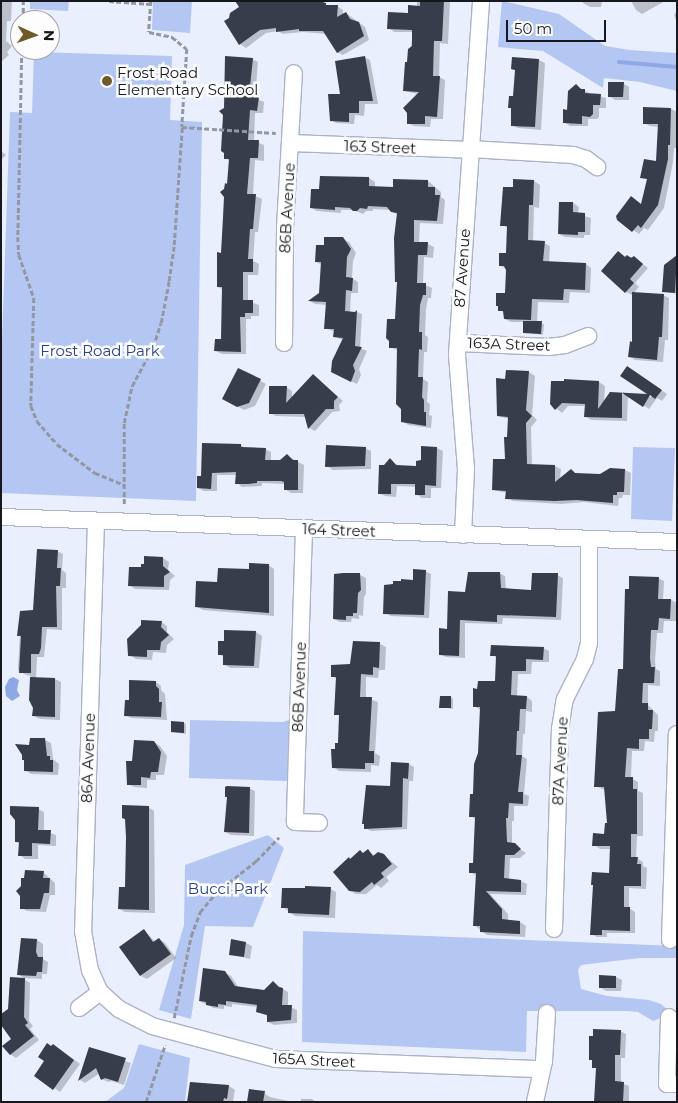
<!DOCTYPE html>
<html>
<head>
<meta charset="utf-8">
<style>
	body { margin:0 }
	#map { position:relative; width:678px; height:1103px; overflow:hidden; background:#eaeffd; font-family:Montserrat,sans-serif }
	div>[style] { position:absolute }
	.green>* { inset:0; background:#b4c6f2 }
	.water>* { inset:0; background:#8fa7e5 }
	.shadow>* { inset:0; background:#0003 }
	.stream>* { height:4px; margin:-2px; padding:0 2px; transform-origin:2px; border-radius:2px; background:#8fa7e5 }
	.building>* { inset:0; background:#373d4a }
	.path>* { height:2.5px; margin-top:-1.25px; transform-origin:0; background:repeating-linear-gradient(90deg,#9397a1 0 5px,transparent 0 7.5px) }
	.roads { filter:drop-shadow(1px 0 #acb3c3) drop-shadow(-1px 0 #acb3c3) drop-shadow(0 1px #acb3c3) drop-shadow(0 -1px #acb3c3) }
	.minor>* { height:16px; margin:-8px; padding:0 8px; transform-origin:8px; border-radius:8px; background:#fff }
	.dots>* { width:14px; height:14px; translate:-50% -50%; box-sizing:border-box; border:2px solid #fdfdfd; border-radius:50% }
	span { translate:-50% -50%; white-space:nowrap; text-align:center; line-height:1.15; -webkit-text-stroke:5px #fdfdfd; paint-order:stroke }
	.poi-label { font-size:15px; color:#16181e }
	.left { translate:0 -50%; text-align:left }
	.street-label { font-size:15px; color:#16181e }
	.park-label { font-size:15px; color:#2b428a }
	.frame { position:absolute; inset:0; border:2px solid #16181e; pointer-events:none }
	.north { position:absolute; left:10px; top:10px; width:50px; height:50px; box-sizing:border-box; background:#fdfdfd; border:1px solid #a1a1a4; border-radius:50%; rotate:92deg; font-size:14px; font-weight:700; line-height:20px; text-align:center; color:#16181e }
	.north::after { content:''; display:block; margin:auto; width:18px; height:22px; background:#6e5b29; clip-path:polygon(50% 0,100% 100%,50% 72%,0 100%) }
	.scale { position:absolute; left:506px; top:20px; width:100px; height:22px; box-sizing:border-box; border:2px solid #16181e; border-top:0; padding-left:6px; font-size:15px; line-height:18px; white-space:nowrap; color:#16181e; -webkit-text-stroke:4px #fdfdfd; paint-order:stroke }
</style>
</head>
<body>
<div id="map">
	<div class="green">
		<div style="clip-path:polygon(30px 1px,69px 1px,68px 11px,30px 9px)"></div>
		<div style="clip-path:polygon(153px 1px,192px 1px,190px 33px,152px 30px)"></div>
		<div style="clip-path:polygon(502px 1px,559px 14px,605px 46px,630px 50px,677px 53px,677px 91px,640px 82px,604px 78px,603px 88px,543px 51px,498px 47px)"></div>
		<div style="clip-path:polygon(34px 52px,172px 56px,170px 120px,202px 122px,196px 501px,1px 493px,1px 368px,10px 112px,32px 113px)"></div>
		<div style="clip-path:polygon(633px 447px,675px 448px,672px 521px,631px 519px)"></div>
		<div style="clip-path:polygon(190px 720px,283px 722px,289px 720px,287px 781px,189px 778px)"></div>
		<div style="clip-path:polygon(268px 835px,284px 848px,253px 927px,205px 926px,191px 1019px,159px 1010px,184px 925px,185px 865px)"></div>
		<div style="clip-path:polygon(303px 931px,677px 946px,677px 958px,640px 958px,581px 965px,578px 970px,581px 989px,607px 996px,649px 1000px,661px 1004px,669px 1011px,663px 1017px,653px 1021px,638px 1012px,627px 1011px,527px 1011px,526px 1052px,302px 1042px)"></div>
		<div style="clip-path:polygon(139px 1044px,190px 1058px,185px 1102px,105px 1102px,124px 1088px)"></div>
	</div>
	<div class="water">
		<div style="clip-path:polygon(13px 677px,19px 680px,17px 690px,20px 696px,12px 701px,6px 696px,5px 687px,9px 679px)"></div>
	</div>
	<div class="shadow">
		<div style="clip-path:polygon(1px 1px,12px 1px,11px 21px,7px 21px,6px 41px,12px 46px,7px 52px,9px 55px,1px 62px)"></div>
		<div style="clip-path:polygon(417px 1px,450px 1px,448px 44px,440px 43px,439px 77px,445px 80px,443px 119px,431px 119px,430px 127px,414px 126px,408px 123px,418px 94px,405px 91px,413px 32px,394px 32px,389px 28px,417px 7px)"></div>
		<div style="clip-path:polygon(580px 1px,602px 1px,601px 7px,590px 7px)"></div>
		<div style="clip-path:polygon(631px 1px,665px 1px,642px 14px,636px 10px)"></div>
		<div style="clip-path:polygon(324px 5px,337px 6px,343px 10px,343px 15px,346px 13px,365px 27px,369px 40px,343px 55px,337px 52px,326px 34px,303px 32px,283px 34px,278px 31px,266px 33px,246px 48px,240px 44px,226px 22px)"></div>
		<div style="clip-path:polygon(677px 11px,677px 22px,674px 15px)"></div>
		<div style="clip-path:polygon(364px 57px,370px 60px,378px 104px,365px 104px,364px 116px,355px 115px,354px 124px,336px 123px,331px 120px,342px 95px)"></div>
		<div style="clip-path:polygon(252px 59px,258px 62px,255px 98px,264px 102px,263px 113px,255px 113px,254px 141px,264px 145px,264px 161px,255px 160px,253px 195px,262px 199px,258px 232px,255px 232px,253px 261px,259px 264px,258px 275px,248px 275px,248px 301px,259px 305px,259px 316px,251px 316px,251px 319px,246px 319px,246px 354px,222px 354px,216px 351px,223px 340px,224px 290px,218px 287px,230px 161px,225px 158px,225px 108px)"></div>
		<div style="clip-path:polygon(539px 60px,545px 63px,541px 130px,518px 128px,512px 125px,512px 109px,509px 107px,514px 97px,516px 71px,512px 69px)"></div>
		<div style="clip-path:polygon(623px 83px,629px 87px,629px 100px,615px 100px,609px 96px)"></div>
		<div style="clip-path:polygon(576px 86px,591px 94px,606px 98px,606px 108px,599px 108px,599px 117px,597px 119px,588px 119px,588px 126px,570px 126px,564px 122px)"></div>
		<div style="clip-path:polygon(644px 108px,671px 109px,677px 112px,676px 148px,674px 148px,673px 162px,664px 208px,648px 230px,644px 228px,639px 234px,618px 219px,642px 205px,648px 180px,642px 177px,657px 163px,659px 127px,650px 126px,644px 123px)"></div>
		<div style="clip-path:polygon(1px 151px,6px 155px,1px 160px)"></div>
		<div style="clip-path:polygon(353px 177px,369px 178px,375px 182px,375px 187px,394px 189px,428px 181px,441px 192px,441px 197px,445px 200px,443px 224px,420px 223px,419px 243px,428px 244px,434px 247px,433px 258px,424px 257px,423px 284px,432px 288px,431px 298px,428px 298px,426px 309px,425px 335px,428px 337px,427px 352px,424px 352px,423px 379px,428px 382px,427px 402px,430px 404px,429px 415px,432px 416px,431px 428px,408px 425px,402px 421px,399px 351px,390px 347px,397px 320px,398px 215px,390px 210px,373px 209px,373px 211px,366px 211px,363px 214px,353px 210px,341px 210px,341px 213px,317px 211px,311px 208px,321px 191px)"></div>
		<div style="clip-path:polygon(534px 181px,540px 185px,539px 208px,534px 207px,533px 242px,544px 243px,550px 246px,549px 263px,586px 264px,591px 268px,590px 293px,570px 292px,569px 303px,538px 302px,537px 323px,544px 324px,543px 335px,524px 332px,525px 322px,511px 322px,505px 319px,504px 313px,497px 306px,506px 295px,506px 269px,500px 265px,508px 254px,508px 228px,502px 225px,514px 188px)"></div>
		<div style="clip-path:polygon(1px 184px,2px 185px,1px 219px)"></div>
		<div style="clip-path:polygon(573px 203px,579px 207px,578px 214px,591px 218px,590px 235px,584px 235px,584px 238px,565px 237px,559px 234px)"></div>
		<div style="clip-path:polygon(342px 239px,349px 242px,356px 253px,353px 261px,352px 278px,358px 282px,358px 293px,351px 293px,350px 313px,357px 312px,362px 314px,360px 348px,367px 351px,359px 369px,361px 375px,357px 384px,338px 375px,343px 340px,335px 337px,335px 332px,325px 328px,327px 305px,315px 304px,310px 301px,320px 294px,322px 265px,316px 262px,325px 246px)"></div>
		<div style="clip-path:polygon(619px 252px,626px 257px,634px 257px,648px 268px,635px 283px,639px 287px,632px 295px,626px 292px)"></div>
		<div style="clip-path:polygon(671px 261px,677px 261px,677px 294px,663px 291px)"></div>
		<div style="clip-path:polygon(663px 295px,669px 298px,668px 340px,665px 340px,663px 362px,635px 360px,630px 357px,633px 343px)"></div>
		<div style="clip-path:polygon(239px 369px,266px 384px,255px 406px,244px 410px,224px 399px)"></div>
		<div style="clip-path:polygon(507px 371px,529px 372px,535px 376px,532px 415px,537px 420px,531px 427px,532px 465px,555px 466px,561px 469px,560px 479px,571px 470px,577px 474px,601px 475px,625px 470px,631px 473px,630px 495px,623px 495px,622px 498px,619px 498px,618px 506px,584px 502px,561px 504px,513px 501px,507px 498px,507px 493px,494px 490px,506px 460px,509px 419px,498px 416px)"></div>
		<div style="clip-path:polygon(633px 371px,667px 394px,662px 401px,657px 398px,649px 409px,628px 395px,627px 421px,591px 420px,585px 416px,586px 406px,568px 406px,562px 413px,551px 404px,566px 380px,599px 382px,605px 386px,604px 403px,610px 393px,651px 397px,655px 391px)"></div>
		<div style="clip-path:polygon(314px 376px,343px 401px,339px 405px,340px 411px,332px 412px,315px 431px,309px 428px,306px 417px,276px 416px,270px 413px,286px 387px,292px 391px,292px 399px)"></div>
		<div style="clip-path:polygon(241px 445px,245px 448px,265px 449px,271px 452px,271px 461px,280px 461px,287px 456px,304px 465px,303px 493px,291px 493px,285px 489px,285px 484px,262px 483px,262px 486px,242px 487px,237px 483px,237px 475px,217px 475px,217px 491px,204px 491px,198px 488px,202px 477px)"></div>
		<div style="clip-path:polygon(365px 448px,371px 451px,371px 469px,333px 470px,327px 466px)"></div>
		<div style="clip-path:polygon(437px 448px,443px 451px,441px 488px,431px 488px,431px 498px,422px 498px,416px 494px,416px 487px,397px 486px,396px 497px,385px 496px,379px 493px,384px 466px,390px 460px,399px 466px,417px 467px)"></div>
		<div style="clip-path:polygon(57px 551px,63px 554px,62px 570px,66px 573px,66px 588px,62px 588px,62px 630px,47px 629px,44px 657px,37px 657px,36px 678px,55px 679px,61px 682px,60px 720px,40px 719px,34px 716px,34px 708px,30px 700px,31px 676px,26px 675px,18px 670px,21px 612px,34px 611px)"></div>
		<div style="clip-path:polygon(163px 558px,169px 562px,168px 570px,175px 576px,170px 580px,169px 590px,135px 589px,129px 585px,142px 569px)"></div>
		<div style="clip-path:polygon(268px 565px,274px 569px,274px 616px,203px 610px,197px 607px,219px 583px)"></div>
		<div style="clip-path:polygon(425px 571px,431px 574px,429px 618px,391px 616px,385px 613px)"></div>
		<div style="clip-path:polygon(499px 573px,505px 576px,506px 590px,532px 591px,557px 575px,563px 578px,561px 620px,503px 618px,502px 624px,465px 623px,465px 658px,446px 657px,440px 654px,448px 630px,466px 593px)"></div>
		<div style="clip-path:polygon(360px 575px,366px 578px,366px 594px,364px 597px,363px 616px,359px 615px,359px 619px,352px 618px,351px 622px,340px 622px,334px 619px)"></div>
		<div style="clip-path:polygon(658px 578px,664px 581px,663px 600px,671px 600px,677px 603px,676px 621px,664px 621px,663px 633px,657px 633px,655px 661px,656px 669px,660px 671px,660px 686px,648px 685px,648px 705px,658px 715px,658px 731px,655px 731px,654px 742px,645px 741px,644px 751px,632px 751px,631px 778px,638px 782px,638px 791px,643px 793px,643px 836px,637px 836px,636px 858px,643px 862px,643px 866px,647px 868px,646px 889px,629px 888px,629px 908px,635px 912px,635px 933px,607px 933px,607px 937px,597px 937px,591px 934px,610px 874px,611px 849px,600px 849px,594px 845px,605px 835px,608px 824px,605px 790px,595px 786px,616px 712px,624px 670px,630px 590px)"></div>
		<div style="clip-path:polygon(161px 622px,167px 626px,167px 632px,174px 639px,167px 645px,166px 653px,153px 652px,152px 660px,136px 659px,130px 655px)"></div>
		<div style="clip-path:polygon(256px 632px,262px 636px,259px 668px,230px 668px,224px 664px,224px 657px,219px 654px)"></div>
		<div style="clip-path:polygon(380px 644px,386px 647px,385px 670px,379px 670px,378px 678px,366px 677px,366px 698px,378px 702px,375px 753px,380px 756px,379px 766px,371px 765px,371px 772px,339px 771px,333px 767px,339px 745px,340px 716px,336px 714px,337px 679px,332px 676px)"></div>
		<div style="clip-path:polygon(543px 648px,549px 651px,549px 662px,532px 662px,531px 674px,518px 674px,517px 697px,527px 697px,532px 701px,532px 712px,526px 711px,525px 734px,523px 734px,522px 756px,527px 759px,524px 794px,529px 796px,528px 806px,514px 806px,514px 821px,512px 821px,512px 844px,526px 853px,520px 858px,510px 858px,509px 880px,521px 881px,527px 884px,526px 895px,490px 894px,508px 914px,508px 921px,520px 922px,526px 926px,525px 937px,487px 935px,474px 925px,477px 876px,470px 872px,474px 864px,476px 819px,470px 816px,479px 753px,481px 710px,474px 706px,478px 690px,496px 683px,497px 658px,492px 655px)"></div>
		<div style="clip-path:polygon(156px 682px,161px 686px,161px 690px,165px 694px,167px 720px,131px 718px,125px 715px,130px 702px)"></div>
		<div style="clip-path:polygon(451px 697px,453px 699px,453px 709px,440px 707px)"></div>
		<div style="clip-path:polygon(184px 723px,186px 724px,186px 734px,172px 732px)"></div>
		<div style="clip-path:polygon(45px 740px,51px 743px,53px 759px,59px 764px,58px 775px,31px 774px,25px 770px,30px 746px)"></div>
		<div style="clip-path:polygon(154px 742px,160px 746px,167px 756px,164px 775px,156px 775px,156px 780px,147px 780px,147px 788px,134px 787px,128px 784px,133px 763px)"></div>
		<div style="clip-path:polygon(409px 764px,414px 767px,413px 781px,409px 781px,407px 829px,371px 831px,365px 828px,366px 825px)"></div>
		<div style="clip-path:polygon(249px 788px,255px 791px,254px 836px,231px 835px,225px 832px,228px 798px,226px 797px)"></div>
		<div style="clip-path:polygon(148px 807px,154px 811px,155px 913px,125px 912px,119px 909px,126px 889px,126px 820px,123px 818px)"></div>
		<div style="clip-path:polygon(38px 809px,44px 812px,44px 831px,56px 835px,56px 846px,38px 845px,38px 859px,25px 859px,20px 855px,20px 844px,16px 842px)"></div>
		<div style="clip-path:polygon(368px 851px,375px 856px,384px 855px,398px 867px,386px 877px,389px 881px,381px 888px,377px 885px,366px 894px,356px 894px,349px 890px,350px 860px)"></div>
		<div style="clip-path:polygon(43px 872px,55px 883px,55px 895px,50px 895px,46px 912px,27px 911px,21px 908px)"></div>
		<div style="clip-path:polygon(330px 889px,336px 892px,335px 918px,295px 916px,283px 907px)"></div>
		<div style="clip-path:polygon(144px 930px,155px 942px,159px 939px,165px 943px,176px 958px,147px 979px,141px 976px)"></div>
		<div style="clip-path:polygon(37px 940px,43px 944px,43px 959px,48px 962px,47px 974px,42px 974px,42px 979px,24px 978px,18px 974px)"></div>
		<div style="clip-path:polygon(246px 943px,252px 946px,250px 959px,230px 954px)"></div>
		<div style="clip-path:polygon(225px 973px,231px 976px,239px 988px,264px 992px,273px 983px,288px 992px,288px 1006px,297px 1010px,297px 1023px,274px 1025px,268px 1022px,268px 1016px,258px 1012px,258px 1007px,232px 1004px,232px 1007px,224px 1006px,224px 1009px,213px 1008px,200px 1001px)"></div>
		<div style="clip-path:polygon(616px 977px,622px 980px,621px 991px,606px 991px,600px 987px)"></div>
		<div style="clip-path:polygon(24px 979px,30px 983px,29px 1021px,33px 1026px,30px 1029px,39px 1040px,16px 1058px,10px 1054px,13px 1039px,9px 1009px)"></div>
		<div style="clip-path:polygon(620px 1031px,626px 1034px,625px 1058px,621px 1058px,621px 1083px,629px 1086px,629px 1102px,574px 1102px,596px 1101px,597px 1069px,593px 1067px,593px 1061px,590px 1059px)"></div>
		<div style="clip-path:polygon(59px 1049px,80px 1064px,60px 1092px,36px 1075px)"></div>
		<div style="clip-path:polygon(90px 1049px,131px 1063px,124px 1085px,112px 1081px,108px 1082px,102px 1079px,100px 1073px,85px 1083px,80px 1080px)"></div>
		<div style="clip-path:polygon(191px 1083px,229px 1086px,235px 1090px,233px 1101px,188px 1102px)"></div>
		<div style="clip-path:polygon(264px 1093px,270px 1097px,293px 1102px,248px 1102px)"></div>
		<div style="clip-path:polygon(301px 1099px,312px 1099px,316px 1102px,301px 1102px)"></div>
	</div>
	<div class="stream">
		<div style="left:619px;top:62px;width:58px;rotate:4.9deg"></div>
	</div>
	<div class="building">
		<div style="clip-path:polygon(235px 1px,319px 1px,326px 3px,326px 5px,338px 5px,337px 17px,346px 12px,350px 19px,359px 22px,364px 36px,337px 53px,323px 31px,299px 31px,299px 29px,276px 32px,276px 28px,260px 30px,239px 45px,224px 21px,229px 18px,230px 13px,239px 7px)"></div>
		<div style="clip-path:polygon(420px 1px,444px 1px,442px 41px,434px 41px,433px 76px,440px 76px,437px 117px,425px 116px,425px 124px,407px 124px,407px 113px,403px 108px,419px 92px,403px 91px,405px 62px,407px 62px,408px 49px,412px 46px,412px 30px,387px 29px,388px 12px,408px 13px,408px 5px,420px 6px)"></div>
		<div style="clip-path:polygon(225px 56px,253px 58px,249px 96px,259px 97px,257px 111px,250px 110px,248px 140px,259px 140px,258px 158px,250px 158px,247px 194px,256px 194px,253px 229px,250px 229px,248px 259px,253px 259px,253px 272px,243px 272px,243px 300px,253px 300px,253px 313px,245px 313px,245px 317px,240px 317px,241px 352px,214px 351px,215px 339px,221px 339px,222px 287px,217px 287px,217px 252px,221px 253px,223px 217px,224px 197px,220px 192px,224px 189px,225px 183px,227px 184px,229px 159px,224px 159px,224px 153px,221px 151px,223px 115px,219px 111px,224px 108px)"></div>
		<div style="clip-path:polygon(365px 56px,373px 101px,359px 101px,359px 113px,349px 113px,349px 122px,330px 121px,328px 94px,340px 94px,335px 61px)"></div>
		<div style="clip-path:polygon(512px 57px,539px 59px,535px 127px,511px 126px,511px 108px,508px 108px,509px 96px,513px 96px,515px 70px,511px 69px)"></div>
		<div style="clip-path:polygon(608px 82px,624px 82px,623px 97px,608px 97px)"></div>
		<div style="clip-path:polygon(576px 84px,581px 89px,585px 89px,585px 93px,601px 94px,600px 105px,593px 105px,593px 114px,590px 117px,582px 116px,582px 124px,563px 123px,563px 109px,567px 110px,568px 91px)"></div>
		<div style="clip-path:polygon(643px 107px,671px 108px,670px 145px,668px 145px,668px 159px,658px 205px,641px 228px,638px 225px,632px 232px,617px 220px,616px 216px,631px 196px,641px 204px,647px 179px,640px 178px,644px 159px,656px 161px,658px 124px,643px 124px)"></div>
		<div style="clip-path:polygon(320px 176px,369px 177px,369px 186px,393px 187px,393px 179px,428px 180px,428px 187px,435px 187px,435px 195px,440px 195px,437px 221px,414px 220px,414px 242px,428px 242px,427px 255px,418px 255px,417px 283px,426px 283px,426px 295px,423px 295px,420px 305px,419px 332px,422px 332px,422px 350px,419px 349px,418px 377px,423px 377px,422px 397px,424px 400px,424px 412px,426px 412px,426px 426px,401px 422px,401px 409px,396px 404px,397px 348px,389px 348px,389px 341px,386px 338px,387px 319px,395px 319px,397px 282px,395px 282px,394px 238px,397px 213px,391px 212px,387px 207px,368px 206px,367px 209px,360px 208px,357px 211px,353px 211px,350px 208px,335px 207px,335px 210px,310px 208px,311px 189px,319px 189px)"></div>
		<div style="clip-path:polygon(513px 179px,534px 180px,533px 205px,529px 205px,528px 240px,545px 241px,543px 261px,586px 263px,585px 290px,564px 289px,563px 300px,532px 299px,531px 320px,504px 319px,503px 311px,498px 311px,498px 306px,496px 306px,496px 293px,505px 293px,506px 270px,504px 266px,499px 266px,499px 253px,506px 253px,507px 226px,500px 226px,503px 187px,513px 187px)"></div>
		<div style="clip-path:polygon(559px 202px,573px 202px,573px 212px,585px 213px,585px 232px,578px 232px,578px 235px,558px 234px)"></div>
		<div style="clip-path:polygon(324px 237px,343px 237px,351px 249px,347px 257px,346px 277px,353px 278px,352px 291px,346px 290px,345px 311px,355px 312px,357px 310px,355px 346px,362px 347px,353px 365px,355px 371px,351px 382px,331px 372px,332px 361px,343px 338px,333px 337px,334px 329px,324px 329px,326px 302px,308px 301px,319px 293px,321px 262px,315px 262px,316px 245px,324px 245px)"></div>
		<div style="clip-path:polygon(618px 251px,625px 257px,627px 255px,631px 258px,634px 256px,643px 264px,630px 279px,634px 283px,625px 293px,601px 271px)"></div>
		<div style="clip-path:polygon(677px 255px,675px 293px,662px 292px,664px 265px)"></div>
		<div style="clip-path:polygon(632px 292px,664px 294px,662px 337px,659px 337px,657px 360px,628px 357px,630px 341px,632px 342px)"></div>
		<div style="clip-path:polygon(523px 321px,542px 321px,541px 334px,523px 333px)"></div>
		<div style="clip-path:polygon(627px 366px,662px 390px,655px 399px,650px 395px,643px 407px,622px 393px,622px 418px,584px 417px,585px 404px,562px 403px,555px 410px,550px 404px,551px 381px,564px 381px,564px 379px,599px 381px,598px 409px,610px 392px,647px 394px,620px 376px)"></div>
		<div style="clip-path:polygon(238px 368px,261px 379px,249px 403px,237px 407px,222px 399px)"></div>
		<div style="clip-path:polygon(506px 370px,529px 371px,526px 410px,532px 416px,526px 423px,527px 464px,555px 465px,555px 482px,571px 469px,575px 473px,600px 474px,610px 468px,625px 469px,624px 492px,617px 492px,617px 495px,613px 495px,613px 503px,577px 500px,554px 501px,505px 499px,506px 491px,492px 490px,493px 459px,505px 459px,504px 437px,507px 437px,508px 417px,497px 416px,496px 378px,505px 379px)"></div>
		<div style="clip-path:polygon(313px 374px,338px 397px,334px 401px,334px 409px,326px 409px,308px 429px,304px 414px,269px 414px,269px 386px,287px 386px,286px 403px)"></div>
		<div style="clip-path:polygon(202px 443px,241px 444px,241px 447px,266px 448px,265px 460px,280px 460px,287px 454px,293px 460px,298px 460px,298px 490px,284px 490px,284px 482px,281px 481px,257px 481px,257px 483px,248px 484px,235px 484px,236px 472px,212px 473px,211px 489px,197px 488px,197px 476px,201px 476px)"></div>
		<div style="clip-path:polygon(326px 445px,366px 447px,365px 466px,325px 467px)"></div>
		<div style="clip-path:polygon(421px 446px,437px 447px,436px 486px,425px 485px,425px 495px,415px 495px,415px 484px,391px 484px,391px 494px,378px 494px,379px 465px,384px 465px,390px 458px,396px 465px,416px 466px,416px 461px,421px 460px)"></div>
		<div style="clip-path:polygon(37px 549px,58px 550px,57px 568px,61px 568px,60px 586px,56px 586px,57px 627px,42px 627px,41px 648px,39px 654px,31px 654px,31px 673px,19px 673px,21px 636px,17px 636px,20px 611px,33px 610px)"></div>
		<div style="clip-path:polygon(144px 556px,163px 557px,163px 566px,170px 572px,164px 576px,164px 587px,128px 586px,129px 567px,141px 567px,141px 564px,144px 564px)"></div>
		<div style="clip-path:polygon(249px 563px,269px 564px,269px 613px,195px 607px,196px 581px,217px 582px,218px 568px,249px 569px)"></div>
		<div style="clip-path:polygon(413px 569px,426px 570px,424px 615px,383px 614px,384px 585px,393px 584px,393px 581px,401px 581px,401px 579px,413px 580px)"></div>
		<div style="clip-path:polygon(468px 572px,500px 572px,501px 588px,531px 590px,532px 573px,558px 573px,556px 617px,497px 615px,497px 622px,460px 620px,459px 656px,439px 655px,439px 628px,447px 629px,448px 591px,465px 592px)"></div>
		<div style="clip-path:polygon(343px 573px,360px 573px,361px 590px,358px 593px,357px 613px,353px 613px,353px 616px,346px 616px,346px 620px,333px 619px,334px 574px)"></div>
		<div style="clip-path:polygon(629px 576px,659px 577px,658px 599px,671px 599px,670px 619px,659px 618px,658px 630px,651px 630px,650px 658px,651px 667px,655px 667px,654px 683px,643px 683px,642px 703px,648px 703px,648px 710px,653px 710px,652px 729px,649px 729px,649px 739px,639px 739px,639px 749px,627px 748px,625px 777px,633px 777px,633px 789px,637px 789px,637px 834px,631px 834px,631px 857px,638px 857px,637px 864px,641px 864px,641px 886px,624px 886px,624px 907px,630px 907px,630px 931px,602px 930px,602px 935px,590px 935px,593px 885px,591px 885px,592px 872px,609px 873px,610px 846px,592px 846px,593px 833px,604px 834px,605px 823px,607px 823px,604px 787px,594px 787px,598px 712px,615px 711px,618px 669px,623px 669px,625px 589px,629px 589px)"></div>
		<div style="clip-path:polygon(141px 620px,162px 621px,161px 627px,169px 635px,161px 642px,160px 650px,147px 650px,147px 657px,128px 656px,127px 639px,141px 625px)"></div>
		<div style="clip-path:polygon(224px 630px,256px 631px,254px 666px,223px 665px,223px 655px,218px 655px,218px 641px,224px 641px)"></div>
		<div style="clip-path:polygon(353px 641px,380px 642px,379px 668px,373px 667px,373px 675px,361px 674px,360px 697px,372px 697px,369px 751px,374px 751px,374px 763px,365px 763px,365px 769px,332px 768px,331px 749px,335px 749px,335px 743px,338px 743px,339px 715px,334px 715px,336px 677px,331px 677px,331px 665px,350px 664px)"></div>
		<div style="clip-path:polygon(491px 645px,544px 647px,543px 660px,526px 659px,526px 671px,512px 671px,511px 695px,527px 696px,526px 709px,520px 709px,519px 731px,517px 731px,516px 755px,522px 755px,518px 792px,523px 792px,523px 804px,509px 803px,508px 818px,506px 818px,507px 842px,515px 843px,521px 849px,514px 855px,505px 855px,504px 878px,521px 880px,521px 892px,486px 891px,502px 909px,502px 919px,520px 921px,520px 934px,480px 932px,480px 926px,473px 926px,476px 873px,469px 873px,469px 863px,473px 863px,475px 817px,469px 817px,470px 794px,473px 794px,474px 764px,478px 753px,480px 707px,473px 707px,473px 688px,477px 689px,478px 681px,495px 681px,496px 656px,490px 656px)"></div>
		<div style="clip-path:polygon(30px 677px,55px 678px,55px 717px,32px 716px,33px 708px,29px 700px)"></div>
		<div style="clip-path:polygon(129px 680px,156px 681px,156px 686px,159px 689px,159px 702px,162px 702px,161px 717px,124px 716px,125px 700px,129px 700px)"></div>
		<div style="clip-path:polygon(440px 696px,451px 696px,451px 708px,439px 708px)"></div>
		<div style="clip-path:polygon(171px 721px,184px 722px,184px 733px,171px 732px)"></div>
		<div style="clip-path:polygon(30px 738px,45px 738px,47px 756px,50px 756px,50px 760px,53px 760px,53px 772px,24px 771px,24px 760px,22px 760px,22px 755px,15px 744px,29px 745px)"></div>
		<div style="clip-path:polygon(134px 740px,154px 741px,161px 752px,158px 772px,151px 772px,150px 778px,141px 777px,141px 785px,127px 785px,126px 761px,132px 761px)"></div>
		<div style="clip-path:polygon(391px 762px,409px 763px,408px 779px,403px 778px,402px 827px,364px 829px,364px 824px,362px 824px,366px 785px,390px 786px)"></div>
		<div style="clip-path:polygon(227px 786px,250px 787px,249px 833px,224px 832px,227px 797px,225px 797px,225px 787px)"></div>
		<div style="clip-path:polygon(122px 805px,149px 806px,149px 910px,118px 909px,119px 887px,125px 887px,126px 837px,125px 819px,122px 818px)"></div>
		<div style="clip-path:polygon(10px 806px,39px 807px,38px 830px,51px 830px,50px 844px,32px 843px,32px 856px,18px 856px,19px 842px,15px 842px,15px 820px,10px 814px)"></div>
		<div style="clip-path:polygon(368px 849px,373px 856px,378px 852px,384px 854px,392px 864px,381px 873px,384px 877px,374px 885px,372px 882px,360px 892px,349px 891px,333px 872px,349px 857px,350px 859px,360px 850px,363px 853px)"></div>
		<div style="clip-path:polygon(25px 870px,44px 871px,43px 878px,50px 878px,49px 893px,44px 893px,40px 909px,20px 909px,20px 896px,16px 891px,21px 886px,21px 878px,24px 878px)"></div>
		<div style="clip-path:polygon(305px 886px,331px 887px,329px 915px,288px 913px,288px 908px,281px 908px,282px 888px,305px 888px)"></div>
		<div style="clip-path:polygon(144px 929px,153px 942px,159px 938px,171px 954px,140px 976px,119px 947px)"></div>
		<div style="clip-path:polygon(21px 938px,37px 939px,36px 952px,38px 957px,43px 957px,42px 972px,37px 972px,36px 976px,17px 975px)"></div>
		<div style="clip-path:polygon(231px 939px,246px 942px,244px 957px,229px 955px)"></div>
		<div style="clip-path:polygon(203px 968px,225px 971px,235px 986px,264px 990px,273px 981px,279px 987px,283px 988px,282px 1005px,292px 1005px,291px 1020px,267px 1022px,267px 1015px,256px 1012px,257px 1005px,226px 1001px,226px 1005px,218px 1004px,218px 1007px,206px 1005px,206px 1002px,199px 1001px)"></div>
		<div style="clip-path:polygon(599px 975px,616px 976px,616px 988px,599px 988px)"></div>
		<div style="clip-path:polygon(10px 977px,25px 978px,24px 1017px,28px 1023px,25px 1025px,34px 1036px,10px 1055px,2px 1046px,11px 1039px,1px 1025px,1px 1014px,8px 1009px)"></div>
		<div style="clip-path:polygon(593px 1029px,621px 1030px,620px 1055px,615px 1055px,615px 1081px,624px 1082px,623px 1102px,594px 1102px,596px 1068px,592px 1068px,592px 1060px,589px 1060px,589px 1036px,593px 1036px)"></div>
		<div style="clip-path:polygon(47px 1043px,51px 1046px,53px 1044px,74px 1060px,53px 1090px,34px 1076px,44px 1061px,38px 1057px)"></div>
		<div style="clip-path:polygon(89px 1047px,126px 1058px,118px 1082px,105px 1078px,101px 1080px,96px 1068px,78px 1081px)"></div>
		<div style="clip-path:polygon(190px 1082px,229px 1085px,227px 1099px,224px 1098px,223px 1102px,187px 1102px)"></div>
		<div style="clip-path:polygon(249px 1089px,265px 1091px,263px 1102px,247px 1102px)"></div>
	</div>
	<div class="path">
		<div style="left:109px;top:1px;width:42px;rotate:4.1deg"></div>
		<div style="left:151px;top:1px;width:31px;rotate:94deg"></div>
		<div style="left:149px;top:32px;width:24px;rotate:12deg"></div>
		<div style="left:172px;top:37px;width:19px;rotate:39deg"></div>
		<div style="left:187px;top:49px;width:78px;rotate:93.7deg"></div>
		<div style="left:23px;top:20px;width:19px;rotate:-90deg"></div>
		<div style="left:22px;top:50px;width:187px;rotate:91.2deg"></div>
		<div style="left:18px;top:237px;width:18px;rotate:87deg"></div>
		<div style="left:19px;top:255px;width:46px;rotate:70.8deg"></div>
		<div style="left:34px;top:298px;width:108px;rotate:91.6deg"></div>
		<div style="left:31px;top:406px;width:16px;rotate:68deg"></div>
		<div style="left:37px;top:421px;width:30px;rotate:49deg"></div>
		<div style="left:57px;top:444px;width:48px;rotate:37.3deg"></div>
		<div style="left:95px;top:473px;width:31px;rotate:22deg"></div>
		<div style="left:124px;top:504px;width:81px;rotate:-90deg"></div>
		<div style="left:124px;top:423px;width:38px;rotate:-78deg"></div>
		<div style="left:132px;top:386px;width:44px;rotate:-61.7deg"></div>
		<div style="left:153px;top:347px;width:25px;rotate:-72deg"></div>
		<div style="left:161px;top:323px;width:43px;rotate:-79.2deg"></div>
		<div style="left:169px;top:281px;width:36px;rotate:-82deg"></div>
		<div style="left:174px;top:245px;width:118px;rotate:-86.1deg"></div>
		<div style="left:182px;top:127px;width:94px;rotate:3.7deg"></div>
		<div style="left:174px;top:1018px;width:84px;rotate:-78.3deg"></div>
		<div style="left:191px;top:936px;width:26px;rotate:-69deg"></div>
		<div style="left:200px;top:912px;width:26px;rotate:-50deg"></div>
		<div style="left:217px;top:892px;width:50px;rotate:-38.5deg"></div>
		<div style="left:256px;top:861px;width:33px;rotate:-46deg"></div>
		<div style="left:146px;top:1102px;width:60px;rotate:-71.6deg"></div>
	</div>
	<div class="roads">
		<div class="minor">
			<div style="left:291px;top:143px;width:179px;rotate:2.2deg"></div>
			<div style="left:470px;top:149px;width:103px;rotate:3.3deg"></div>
			<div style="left:573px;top:155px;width:14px;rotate:17deg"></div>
			<div style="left:586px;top:159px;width:14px;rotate:36deg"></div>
			<div style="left:284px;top:343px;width:116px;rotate:-89.5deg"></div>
			<div style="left:285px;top:227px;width:154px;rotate:-86.7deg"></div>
			<div style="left:458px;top:343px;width:91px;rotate:2.5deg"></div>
			<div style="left:549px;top:347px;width:16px;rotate:-7deg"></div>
			<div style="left:565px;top:345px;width:25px;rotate:-21deg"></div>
			<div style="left:1px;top:517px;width:676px;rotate:2.12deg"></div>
			<div style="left:96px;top:521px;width:410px;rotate:91.8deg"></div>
			<div style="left:83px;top:931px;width:40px;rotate:80deg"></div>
			<div style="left:90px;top:970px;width:24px;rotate:66deg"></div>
			<div style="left:100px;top:992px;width:25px;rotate:42deg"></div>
			<div style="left:119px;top:1009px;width:37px;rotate:27deg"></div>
			<div style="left:152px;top:1026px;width:128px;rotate:14.9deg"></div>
			<div style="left:276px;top:1059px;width:266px;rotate:2.2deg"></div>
			<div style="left:304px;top:529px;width:293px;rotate:91.8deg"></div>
			<div style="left:295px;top:822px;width:24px;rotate:2deg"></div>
			<div style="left:463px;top:535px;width:66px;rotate:-87.4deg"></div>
			<div style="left:466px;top:469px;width:115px;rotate:-94.5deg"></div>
			<div style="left:457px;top:354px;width:354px;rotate:-86.1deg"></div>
			<div style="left:554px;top:929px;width:200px;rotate:-88.3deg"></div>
			<div style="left:560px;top:729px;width:30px;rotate:-81deg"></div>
			<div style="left:565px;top:699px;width:45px;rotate:-63.4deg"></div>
			<div style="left:585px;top:659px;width:16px;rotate:-76deg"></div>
			<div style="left:589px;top:643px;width:104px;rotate:-90deg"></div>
			<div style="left:670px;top:940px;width:206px;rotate:-88.1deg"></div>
			<div style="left:79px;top:1008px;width:26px;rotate:-37deg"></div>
			<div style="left:669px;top:1017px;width:67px;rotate:91.7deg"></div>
			<div style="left:667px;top:1084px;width:10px"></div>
			<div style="left:535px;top:1102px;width:42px;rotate:-77.6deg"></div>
			<div style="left:544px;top:1061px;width:48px;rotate:-86.4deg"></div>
		</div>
	</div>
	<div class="dots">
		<div style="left:107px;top:81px;background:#6e5b29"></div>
	</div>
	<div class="poi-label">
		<span class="left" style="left:117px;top:81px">Frost Road<br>Elementary School</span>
	</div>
	<div class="street-label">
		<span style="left:380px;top:147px;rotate:2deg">163 Street</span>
		<span style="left:287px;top:208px;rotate:-87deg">86B Avenue</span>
		<span style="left:462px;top:268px;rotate:-86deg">87 Avenue</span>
		<span style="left:509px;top:344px;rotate:2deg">163A Street</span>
		<span style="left:339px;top:530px;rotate:2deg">164 Street</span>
		<span style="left:299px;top:687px;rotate:-88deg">86B Avenue</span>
		<span style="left:88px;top:758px;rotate:-88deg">86A Avenue</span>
		<span style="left:560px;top:761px;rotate:-87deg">87A Avenue</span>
		<span style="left:314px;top:1060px;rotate:3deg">165A Street</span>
	</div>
	<div class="park-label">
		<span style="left:100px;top:351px">Frost Road Park</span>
		<span style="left:228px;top:889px">Bucci Park</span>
	</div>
	<div class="frame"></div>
	<div class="north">N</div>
	<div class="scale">50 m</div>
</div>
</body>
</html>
